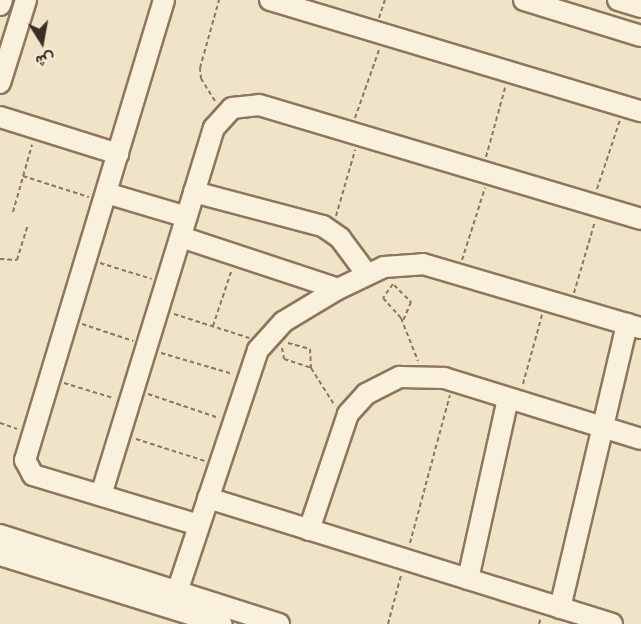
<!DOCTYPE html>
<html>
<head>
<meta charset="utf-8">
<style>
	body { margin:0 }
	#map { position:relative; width:641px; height:624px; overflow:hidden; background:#f0e4c8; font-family:"Crimson Pro",Vazirmatn,serif }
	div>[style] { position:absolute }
	.path>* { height:2px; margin-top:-1px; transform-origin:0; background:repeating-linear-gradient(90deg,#8d765c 0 4.5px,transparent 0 7.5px) }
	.roads { filter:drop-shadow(2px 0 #8d765c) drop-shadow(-2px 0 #8d765c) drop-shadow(0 2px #8d765c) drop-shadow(0 -2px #8d765c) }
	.minor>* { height:20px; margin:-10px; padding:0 10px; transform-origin:10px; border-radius:10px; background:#faf1dc }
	span { translate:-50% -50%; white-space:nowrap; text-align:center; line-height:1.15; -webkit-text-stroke:5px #f7eed8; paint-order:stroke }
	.north { position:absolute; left:12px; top:12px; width:60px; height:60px; -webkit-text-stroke:4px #f7eed8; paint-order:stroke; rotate:169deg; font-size:16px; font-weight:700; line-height:24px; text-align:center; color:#3d2e20 }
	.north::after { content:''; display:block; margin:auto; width:21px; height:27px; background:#3d2e20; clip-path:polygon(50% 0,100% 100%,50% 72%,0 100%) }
</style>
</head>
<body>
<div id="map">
	<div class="path">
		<div style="left:379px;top:18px;width:19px;rotate:-72deg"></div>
		<div style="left:215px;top:101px;width:26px;rotate:-122deg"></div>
		<div style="left:201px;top:79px;width:11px;rotate:-95deg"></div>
		<div style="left:200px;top:68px;width:71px;rotate:-74.4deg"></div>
		<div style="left:355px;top:118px;width:72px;rotate:-70.6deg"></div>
		<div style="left:486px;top:157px;width:72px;rotate:-74.6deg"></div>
		<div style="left:23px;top:176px;width:69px;rotate:17.7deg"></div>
		<div style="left:597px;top:189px;width:73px;rotate:-71.6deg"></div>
		<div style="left:13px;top:212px;width:70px;rotate:-74.2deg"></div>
		<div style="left:336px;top:216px;width:69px;rotate:-73.9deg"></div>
		<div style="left:0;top:259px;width:17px;rotate:3deg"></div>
		<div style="left:17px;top:260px;width:37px;rotate:-73deg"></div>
		<div style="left:462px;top:260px;width:76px;rotate:-72.3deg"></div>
		<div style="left:100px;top:263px;width:54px;rotate:17.1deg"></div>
		<div style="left:393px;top:284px;width:17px;rotate:126deg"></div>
		<div style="left:383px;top:298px;width:27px;rotate:48deg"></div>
		<div style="left:401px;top:318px;width:46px;rotate:68.4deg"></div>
		<div style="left:394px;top:285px;width:24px;rotate:45deg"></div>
		<div style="left:411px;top:302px;width:21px;rotate:113deg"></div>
		<div style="left:574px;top:293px;width:75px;rotate:-73.7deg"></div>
		<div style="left:174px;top:314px;width:79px;rotate:17.7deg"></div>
		<div style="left:82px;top:324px;width:54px;rotate:18.4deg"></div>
		<div style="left:213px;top:326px;width:60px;rotate:-71.6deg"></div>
		<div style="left:288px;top:343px;width:23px;rotate:15deg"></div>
		<div style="left:310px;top:349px;width:19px;rotate:87deg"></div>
		<div style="left:282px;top:348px;width:11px;rotate:80deg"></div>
		<div style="left:284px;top:359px;width:28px;rotate:18deg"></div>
		<div style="left:311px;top:368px;width:45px;rotate:57.7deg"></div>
		<div style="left:161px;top:353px;width:75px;rotate:16.3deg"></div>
		<div style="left:64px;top:383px;width:51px;rotate:17deg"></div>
		<div style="left:523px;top:384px;width:72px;rotate:-74.6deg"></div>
		<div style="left:148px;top:394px;width:75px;rotate:18.7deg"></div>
		<div style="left:0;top:423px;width:18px;rotate:19deg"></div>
		<div style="left:136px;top:439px;width:72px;rotate:17.7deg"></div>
		<div style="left:410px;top:543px;width:153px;rotate:-74.9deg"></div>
		<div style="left:388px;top:624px;width:51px;rotate:-75.1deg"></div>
		<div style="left:539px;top:624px;width:7px;rotate:-74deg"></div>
	</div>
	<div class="roads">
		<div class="minor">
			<div style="left:164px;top:0;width:481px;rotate:106.8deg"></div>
			<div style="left:25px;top:460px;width:17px;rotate:62deg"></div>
			<div style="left:33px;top:475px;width:173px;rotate:16.8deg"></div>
			<div style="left:270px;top:0;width:387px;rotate:16.7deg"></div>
			<div style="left:524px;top:0;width:122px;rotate:17.1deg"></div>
			<div style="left:618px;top:0;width:24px;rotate:17deg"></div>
			<div style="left:0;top:5px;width:5px;rotate:-68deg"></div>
			<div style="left:0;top:83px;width:87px;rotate:-72.6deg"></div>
			<div style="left:0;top:117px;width:124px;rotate:17.4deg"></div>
			<div style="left:194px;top:192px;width:133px;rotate:14.8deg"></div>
			<div style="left:323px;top:226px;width:21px;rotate:35deg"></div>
			<div style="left:340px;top:238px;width:44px;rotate:53.4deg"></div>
			<div style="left:106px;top:193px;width:84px;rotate:16.5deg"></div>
			<div style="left:181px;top:237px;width:165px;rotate:18.3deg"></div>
			<div style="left:101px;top:495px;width:384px;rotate:-72.9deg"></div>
			<div style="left:214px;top:128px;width:27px;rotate:-48deg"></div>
			<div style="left:232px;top:108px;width:27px;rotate:-6deg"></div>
			<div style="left:259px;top:105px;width:399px;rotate:16.6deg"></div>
			<div style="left:208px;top:498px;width:423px;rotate:17.3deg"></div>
			<div style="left:309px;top:530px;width:122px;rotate:-71.4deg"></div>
			<div style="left:348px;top:414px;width:27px;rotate:-48deg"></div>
			<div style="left:366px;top:394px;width:38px;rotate:-27deg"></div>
			<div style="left:400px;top:377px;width:44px;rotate:1.3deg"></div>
			<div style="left:444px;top:378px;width:206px;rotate:17.2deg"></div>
			<div style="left:0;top:535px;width:293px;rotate:17.7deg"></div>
			<div style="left:0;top:555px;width:232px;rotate:17.3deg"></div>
			<div style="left:468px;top:579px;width:185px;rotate:-77.5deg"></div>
			<div style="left:177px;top:592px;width:255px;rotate:-71.5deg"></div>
			<div style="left:258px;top:350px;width:38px;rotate:-48deg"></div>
			<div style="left:283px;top:322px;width:64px;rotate:-31deg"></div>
			<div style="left:338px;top:289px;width:51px;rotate:-25.6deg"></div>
			<div style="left:384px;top:267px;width:39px;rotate:-4deg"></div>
			<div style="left:423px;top:264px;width:227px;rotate:16.4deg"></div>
			<div style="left:560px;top:608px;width:292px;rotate:-76.7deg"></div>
		</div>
	</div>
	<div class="north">ش</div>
</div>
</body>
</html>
